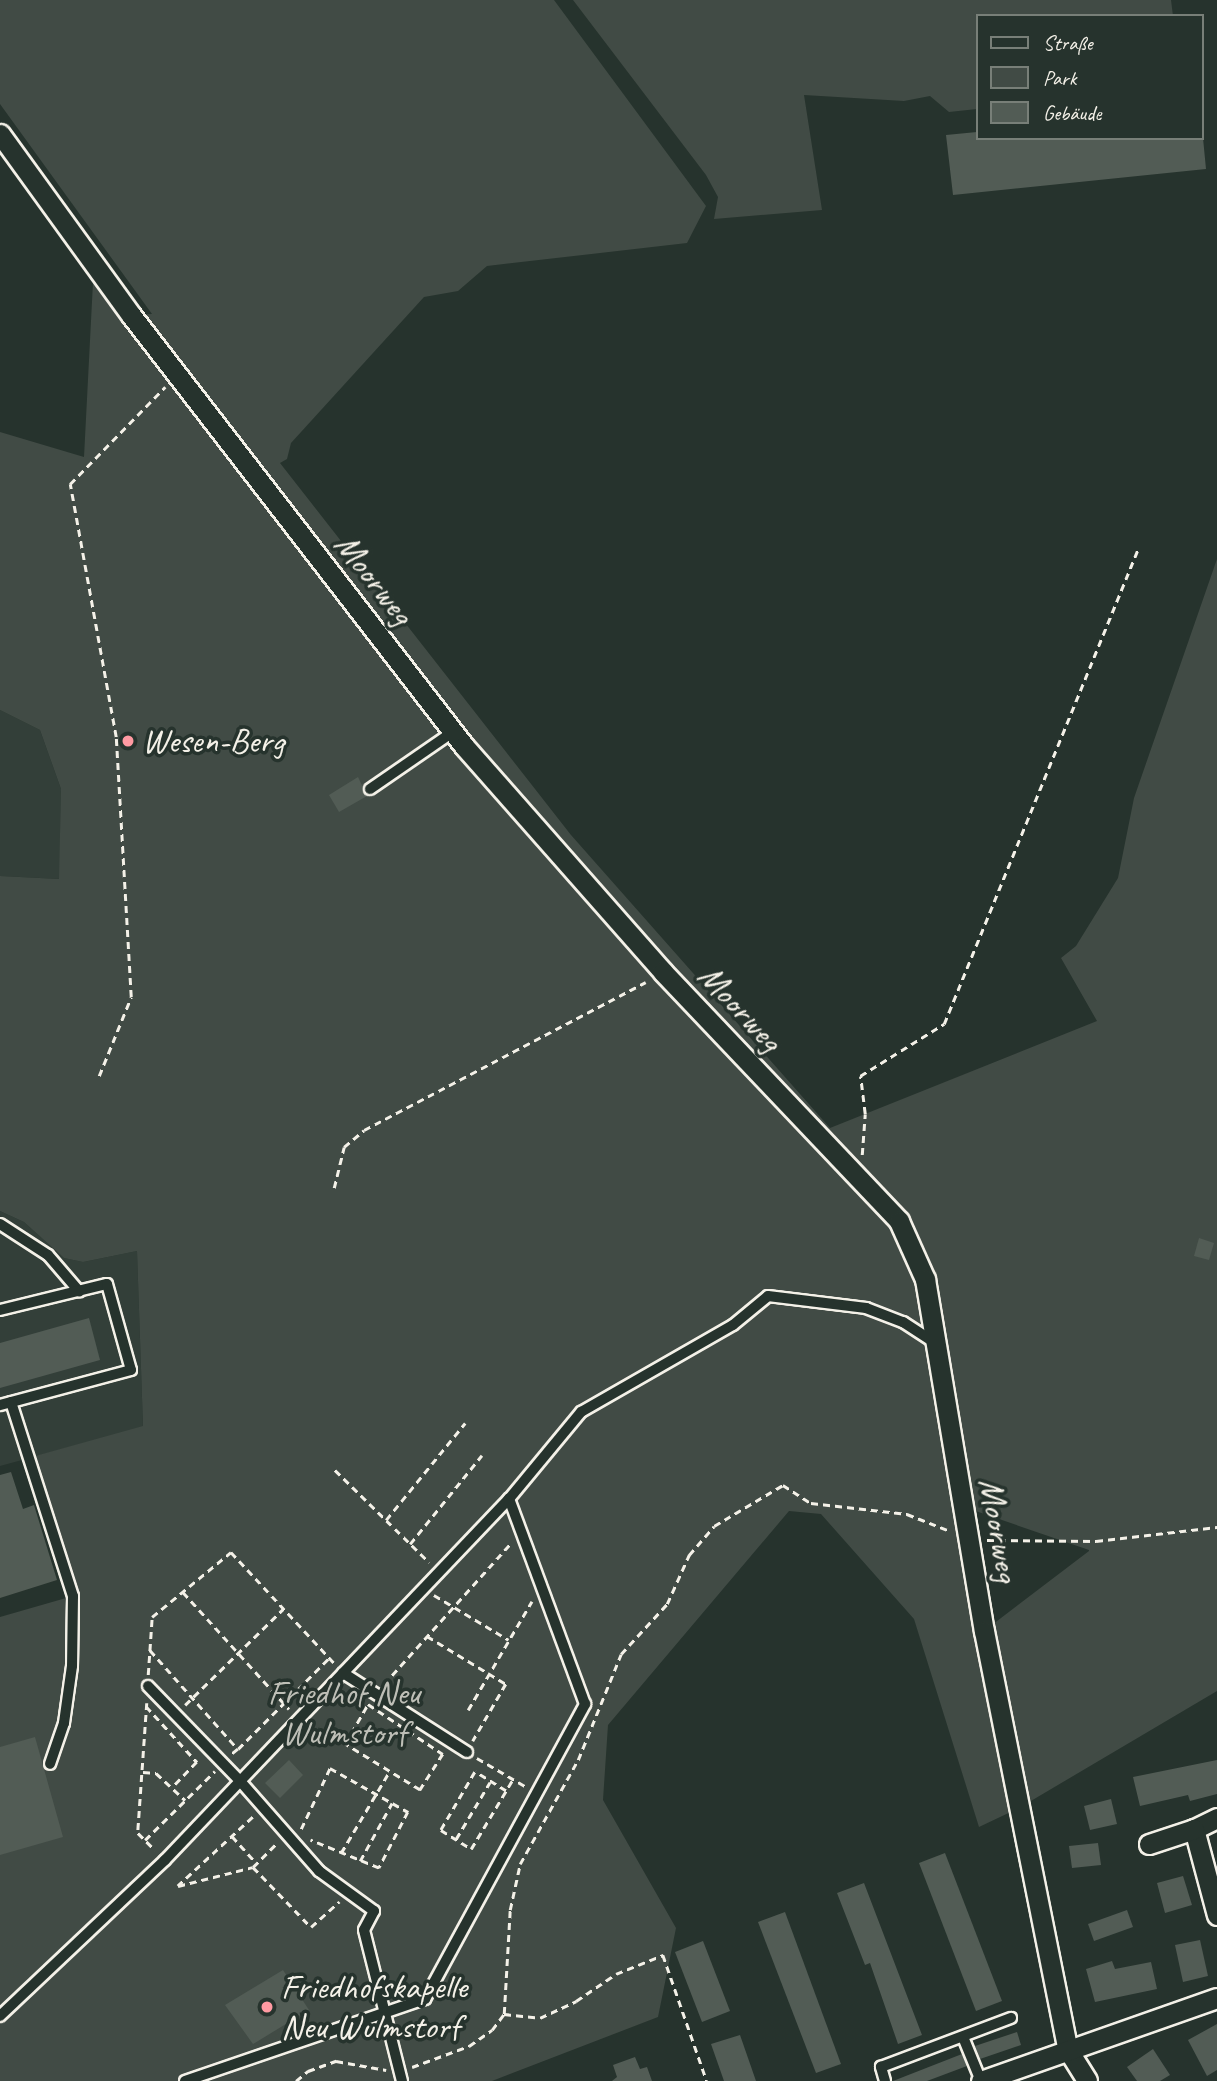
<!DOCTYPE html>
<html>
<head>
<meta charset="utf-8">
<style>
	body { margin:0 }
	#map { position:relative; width:1217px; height:2081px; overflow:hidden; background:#26332d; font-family:Caveat,sans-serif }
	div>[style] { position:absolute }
	.built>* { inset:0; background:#333f39 }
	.green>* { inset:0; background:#414b45 }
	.building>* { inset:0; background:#525c55 }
	.path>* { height:2.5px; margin-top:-1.25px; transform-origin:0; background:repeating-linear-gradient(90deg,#f4f1e8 0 7px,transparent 0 12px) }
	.roads { filter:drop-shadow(2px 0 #f4f1e8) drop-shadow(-2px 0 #f4f1e8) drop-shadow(0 2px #f4f1e8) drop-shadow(0 -2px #f4f1e8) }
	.lane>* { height:10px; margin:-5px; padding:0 5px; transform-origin:5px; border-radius:5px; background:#26332d }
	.street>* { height:19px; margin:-9.5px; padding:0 9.5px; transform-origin:9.5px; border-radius:9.5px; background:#26332d }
	.dots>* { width:19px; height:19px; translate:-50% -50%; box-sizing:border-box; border:4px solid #26332d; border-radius:50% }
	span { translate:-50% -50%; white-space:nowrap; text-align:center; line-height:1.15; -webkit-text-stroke:7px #26332d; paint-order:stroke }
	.street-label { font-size:35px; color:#f4f1e8 }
	.poi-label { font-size:35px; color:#f4f1e8 }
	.left { translate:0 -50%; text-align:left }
	.park-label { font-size:35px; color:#bebfb7 }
	.legend { position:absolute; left:976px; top:14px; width:228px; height:126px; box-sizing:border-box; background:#26332d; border:2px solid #787f78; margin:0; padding:9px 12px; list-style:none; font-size:21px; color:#f4f1e8 }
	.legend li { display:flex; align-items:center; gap:14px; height:35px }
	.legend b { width:35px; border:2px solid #787f78 }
</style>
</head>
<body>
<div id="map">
	<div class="built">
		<div style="clip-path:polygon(0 710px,40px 730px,61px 789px,60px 879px,0 876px)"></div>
		<div style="clip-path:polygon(0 1211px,24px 1222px,64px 1258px,83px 1262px,137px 1251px,143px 1427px,0 1466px)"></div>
	</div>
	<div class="green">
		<div style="clip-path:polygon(evenodd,0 0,554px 0,706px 206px,687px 243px,487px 266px,458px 291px,424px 297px,291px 443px,287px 459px,280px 463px,571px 835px,830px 1128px,1097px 1021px,1061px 958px,1076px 946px,1118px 878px,1134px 798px,1217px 559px,1217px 1691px,1019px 1808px,979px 1827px,914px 1619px,821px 1514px,789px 1511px,608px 1725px,603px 1800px,676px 1928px,658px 2017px,492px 2081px,0 2081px,0 1617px,73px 1596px,28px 1458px,143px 1426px,137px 1251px,83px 1262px,64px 1258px,24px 1222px,0 1211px,0 876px,59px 879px,61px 789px,40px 730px,0 710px,0 432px,84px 457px,93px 282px,131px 315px,152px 314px,0 104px,0 0,964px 1507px,1089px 1550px,1089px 1551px,984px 1631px,964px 1507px)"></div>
		<div style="clip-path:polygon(573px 0,1171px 0,1173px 16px,977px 16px,977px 109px,949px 112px,930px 96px,904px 101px,804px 95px,822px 210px,714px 219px,718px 197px,706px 175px)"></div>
	</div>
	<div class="building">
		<div style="clip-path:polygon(977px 132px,977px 138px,1203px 138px,1206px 169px,953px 195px,946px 135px)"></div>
		<div style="clip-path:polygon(358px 777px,367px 796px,339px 812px,329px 795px)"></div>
		<div style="clip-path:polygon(1199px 1238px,1214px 1243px,1209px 1260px,1194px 1256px)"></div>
		<div style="clip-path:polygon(89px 1318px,100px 1360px,0 1388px,0 1343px)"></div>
		<div style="clip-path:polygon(11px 1472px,23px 1509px,34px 1505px,57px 1580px,0 1598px,0 1475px)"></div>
		<div style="clip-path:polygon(35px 1737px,63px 1837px,0 1855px,0 1747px)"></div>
		<div style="clip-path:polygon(289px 1760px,303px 1775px,280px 1798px,265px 1783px)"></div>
		<div style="clip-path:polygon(1217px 1760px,1217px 1794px,1190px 1801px,1188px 1795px,1140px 1806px,1133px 1777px)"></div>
		<div style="clip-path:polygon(1111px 1799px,1117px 1824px,1090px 1830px,1084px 1806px)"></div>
		<div style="clip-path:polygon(1098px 1843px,1101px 1865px,1072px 1868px,1069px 1846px)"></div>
		<div style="clip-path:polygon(945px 1853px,1002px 2001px,976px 2011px,919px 1863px)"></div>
		<div style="clip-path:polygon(1183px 1876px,1192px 1905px,1165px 1913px,1157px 1883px)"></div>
		<div style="clip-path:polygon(864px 1883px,922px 2035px,898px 2044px,870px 1963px,865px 1965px,837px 1893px)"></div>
		<div style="clip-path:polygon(1127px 1910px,1133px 1927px,1094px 1941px,1088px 1924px)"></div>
		<div style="clip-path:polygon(785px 1912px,841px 2064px,816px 2073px,758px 1922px)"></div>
		<div style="clip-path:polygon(1200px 1940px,1208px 1976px,1183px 1982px,1175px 1945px)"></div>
		<div style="clip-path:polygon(703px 1941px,730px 2011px,702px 2022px,675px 1952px)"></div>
		<div style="clip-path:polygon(1112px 1961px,1115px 1969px,1151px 1962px,1157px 1989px,1095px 2002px,1086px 1969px)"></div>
		<div style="clip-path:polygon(283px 1970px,309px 2010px,253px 2044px,225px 2005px)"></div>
		<div style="clip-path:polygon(1217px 2024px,1217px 2070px,1207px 2076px,1188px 2040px)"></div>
		<div style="clip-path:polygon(1017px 2032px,1021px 2045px,980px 2059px,975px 2046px)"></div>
		<div style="clip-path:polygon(740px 2035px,756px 2081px,724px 2081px,711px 2044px)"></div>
		<div style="clip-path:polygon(1153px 2049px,1170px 2075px,1160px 2081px,1137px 2081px,1127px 2067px)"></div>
		<div style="clip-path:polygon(962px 2054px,967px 2066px,927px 2081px,893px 2081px)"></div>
		<div style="clip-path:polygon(635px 2057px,640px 2069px,647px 2067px,652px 2081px,612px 2081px,617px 2077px,613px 2065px)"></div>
	</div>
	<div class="path">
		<div style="left:99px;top:1076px;width:85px;rotate:-67.9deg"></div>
		<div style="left:131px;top:997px;width:260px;rotate:-93.3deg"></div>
		<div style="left:116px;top:737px;width:257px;rotate:-100.3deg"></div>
		<div style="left:70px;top:484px;width:136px;rotate:-45.6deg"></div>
		<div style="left:862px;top:1155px;width:41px;rotate:-85.8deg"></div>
		<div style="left:865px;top:1114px;width:38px;rotate:-97deg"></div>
		<div style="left:860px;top:1076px;width:99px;rotate:-31.8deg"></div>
		<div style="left:944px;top:1024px;width:513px;rotate:-67.78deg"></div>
		<div style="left:334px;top:1188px;width:42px;rotate:-76.3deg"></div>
		<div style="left:344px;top:1147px;width:26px;rotate:-40deg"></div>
		<div style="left:364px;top:1130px;width:318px;rotate:-27.7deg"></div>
		<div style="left:335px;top:1470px;width:132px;rotate:44.4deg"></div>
		<div style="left:386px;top:1520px;width:125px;rotate:-50.8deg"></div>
		<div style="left:987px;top:1540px;width:109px;rotate:0.5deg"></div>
		<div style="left:1096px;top:1541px;width:122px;rotate:-6.6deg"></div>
		<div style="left:410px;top:1544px;width:114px;rotate:-51deg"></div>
		<div style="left:183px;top:1592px;width:158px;rotate:47.8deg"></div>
		<div style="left:434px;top:1595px;width:87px;rotate:31deg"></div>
		<div style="left:427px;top:1636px;width:92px;rotate:31.3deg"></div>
		<div style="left:506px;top:1684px;width:66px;rotate:120.1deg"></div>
		<div style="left:150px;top:1650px;width:132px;rotate:48.4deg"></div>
		<div style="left:238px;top:1749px;width:8px;rotate:140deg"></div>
		<div style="left:148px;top:1675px;width:58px;rotate:-86.1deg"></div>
		<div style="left:152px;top:1617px;width:102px;rotate:-39.4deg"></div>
		<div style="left:231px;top:1552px;width:151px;rotate:47.1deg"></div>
		<div style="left:384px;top:1684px;width:190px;rotate:-48deg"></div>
		<div style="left:147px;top:1703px;width:130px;rotate:94deg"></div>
		<div style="left:138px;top:1833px;width:24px;rotate:45deg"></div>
		<div style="left:368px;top:1704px;width:90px;rotate:33.7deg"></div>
		<div style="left:443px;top:1754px;width:43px;rotate:122.6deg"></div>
		<div style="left:420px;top:1790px;width:88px;rotate:-148.5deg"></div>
		<div style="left:345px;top:1744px;width:46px;rotate:-60.1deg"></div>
		<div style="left:185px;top:1705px;width:137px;rotate:-44.4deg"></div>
		<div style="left:146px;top:1706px;width:76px;rotate:47.7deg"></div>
		<div style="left:197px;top:1762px;width:36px;rotate:134deg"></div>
		<div style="left:468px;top:1710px;width:126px;rotate:-59.6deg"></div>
		<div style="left:238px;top:1749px;width:129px;rotate:-45deg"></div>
		<div style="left:477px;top:1758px;width:56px;rotate:30.3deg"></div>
		<div style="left:143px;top:1772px;width:13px;rotate:4deg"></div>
		<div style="left:156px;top:1773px;width:40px;rotate:43deg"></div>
		<div style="left:506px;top:1791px;width:36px;rotate:-148deg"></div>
		<div style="left:475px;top:1772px;width:67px;rotate:120.4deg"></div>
		<div style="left:441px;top:1830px;width:36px;rotate:32deg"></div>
		<div style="left:471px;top:1849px;width:82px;rotate:-59deg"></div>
		<div style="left:253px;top:1817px;width:102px;rotate:137.4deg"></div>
		<div style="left:178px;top:1886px;width:77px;rotate:-14.2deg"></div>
		<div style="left:253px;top:1867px;width:83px;rotate:46deg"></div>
		<div style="left:311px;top:1927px;width:38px;rotate:-42deg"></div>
		<div style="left:301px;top:1829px;width:68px;rotate:-64.6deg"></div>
		<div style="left:330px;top:1768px;width:90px;rotate:29.4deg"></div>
		<div style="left:408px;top:1812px;width:63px;rotate:117.4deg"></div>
		<div style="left:379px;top:1868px;width:74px;rotate:-157.9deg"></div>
		<div style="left:232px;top:1836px;width:38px;rotate:48deg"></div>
		<div style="left:456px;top:1839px;width:66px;rotate:-59.2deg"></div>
		<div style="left:145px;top:1840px;width:98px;rotate:-44.6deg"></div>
		<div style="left:341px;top:1853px;width:94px;rotate:-59.3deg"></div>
		<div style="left:360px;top:1861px;width:66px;rotate:-61.1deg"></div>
		<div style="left:253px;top:1867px;width:35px;rotate:-45deg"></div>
		<div style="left:504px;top:2014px;width:36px;rotate:6deg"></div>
		<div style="left:540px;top:2018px;width:40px;rotate:-25deg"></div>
		<div style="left:576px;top:2001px;width:48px;rotate:-34deg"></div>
		<div style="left:616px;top:1974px;width:51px;rotate:-22deg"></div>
		<div style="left:663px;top:1955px;width:133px;rotate:70.8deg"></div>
		<div style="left:412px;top:2067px;width:61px;rotate:-20.2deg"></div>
		<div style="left:469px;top:2046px;width:28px;rotate:-35deg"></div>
		<div style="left:492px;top:2030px;width:20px;rotate:-53deg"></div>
		<div style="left:504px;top:2014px;width:104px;rotate:-86.7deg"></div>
		<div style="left:510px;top:1910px;width:47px;rotate:-77.7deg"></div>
		<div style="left:520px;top:1864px;width:119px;rotate:-60.9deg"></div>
		<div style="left:578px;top:1760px;width:114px;rotate:-67.9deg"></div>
		<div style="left:621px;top:1654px;width:68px;rotate:-47.4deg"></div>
		<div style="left:667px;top:1604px;width:54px;rotate:-65.8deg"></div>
		<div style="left:689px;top:1555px;width:38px;rotate:-49deg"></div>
		<div style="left:714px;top:1526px;width:80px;rotate:-30.7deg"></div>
		<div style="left:783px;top:1485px;width:33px;rotate:33deg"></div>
		<div style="left:811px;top:1503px;width:97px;rotate:6.5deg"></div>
		<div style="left:907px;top:1514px;width:46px;rotate:21.6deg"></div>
		<div style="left:296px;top:2081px;width:16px;rotate:-40deg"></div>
		<div style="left:308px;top:2071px;width:30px;rotate:-20deg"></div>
		<div style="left:336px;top:2061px;width:51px;rotate:10.2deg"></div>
	</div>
	<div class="roads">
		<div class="lane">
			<div style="left:370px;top:789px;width:101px;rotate:-34.5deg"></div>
			<div style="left:0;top:1224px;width:57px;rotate:32.9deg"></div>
			<div style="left:48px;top:1255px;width:48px;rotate:49.3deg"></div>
			<div style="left:0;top:1310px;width:110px;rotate:-13.7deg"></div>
			<div style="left:107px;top:1284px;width:89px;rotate:74.4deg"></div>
			<div style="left:131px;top:1370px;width:136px;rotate:165deg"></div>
			<div style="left:11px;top:1402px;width:204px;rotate:72.3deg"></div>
			<div style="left:73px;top:1596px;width:70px;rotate:90.8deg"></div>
			<div style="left:72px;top:1666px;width:58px;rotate:98deg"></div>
			<div style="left:64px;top:1723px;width:43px;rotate:108.9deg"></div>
			<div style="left:343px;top:1673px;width:147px;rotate:32.5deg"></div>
			<div style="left:148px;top:1686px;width:132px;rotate:45.9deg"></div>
			<div style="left:240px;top:1781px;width:120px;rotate:48.7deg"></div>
			<div style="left:319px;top:1871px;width:68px;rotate:36deg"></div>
			<div style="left:374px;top:1911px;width:21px;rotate:118deg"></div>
			<div style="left:364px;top:1930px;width:156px;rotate:75.9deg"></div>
			<div style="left:0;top:2016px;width:227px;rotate:-43.4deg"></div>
			<div style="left:165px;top:1860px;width:499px;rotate:-46.4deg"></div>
			<div style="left:509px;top:1499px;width:113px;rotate:-50.4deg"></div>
			<div style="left:581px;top:1412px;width:175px;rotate:-29.8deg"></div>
			<div style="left:733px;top:1325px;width:45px;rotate:-39.6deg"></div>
			<div style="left:768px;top:1296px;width:99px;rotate:7deg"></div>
			<div style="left:866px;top:1308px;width:40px;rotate:21deg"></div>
			<div style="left:903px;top:1322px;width:38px;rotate:33deg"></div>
			<div style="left:963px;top:2037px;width:48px;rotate:67.8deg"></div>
			<div style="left:185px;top:2081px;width:254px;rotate:-18.9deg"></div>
			<div style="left:425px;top:1999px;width:336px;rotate:-61.5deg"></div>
			<div style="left:585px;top:1704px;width:219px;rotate:-110.3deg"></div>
			<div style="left:885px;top:2081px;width:15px;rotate:-106deg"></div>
			<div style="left:881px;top:2067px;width:139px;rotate:-20.7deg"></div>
		</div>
		<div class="street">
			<div style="left:0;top:134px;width:223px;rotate:54.1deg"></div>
			<div style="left:131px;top:315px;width:545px;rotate:52.31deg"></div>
			<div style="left:464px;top:746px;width:301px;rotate:48.6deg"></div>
			<div style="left:663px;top:972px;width:343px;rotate:46.5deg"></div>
			<div style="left:899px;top:1221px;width:64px;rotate:65.9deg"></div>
			<div style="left:925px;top:1279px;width:357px;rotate:80.5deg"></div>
			<div style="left:984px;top:1631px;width:427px;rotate:78.7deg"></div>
			<div style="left:1068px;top:2050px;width:36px;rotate:58deg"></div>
			<div style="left:1217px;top:1818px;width:25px;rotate:154deg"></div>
			<div style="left:1194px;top:1829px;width:89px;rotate:75deg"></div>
			<div style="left:1149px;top:1844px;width:47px;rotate:-18.4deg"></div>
			<div style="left:981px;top:2081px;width:250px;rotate:-19.4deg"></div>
		</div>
	</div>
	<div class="dots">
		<div style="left:128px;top:741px;background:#ff9aa2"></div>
		<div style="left:267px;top:2007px;background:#ff9aa2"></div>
	</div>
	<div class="street-label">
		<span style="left:374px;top:579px;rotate:52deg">Moorweg</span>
		<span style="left:740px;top:1008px;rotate:47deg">Moorweg</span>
		<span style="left:999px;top:1530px;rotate:80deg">Moorweg</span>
	</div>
	<div class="poi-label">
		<span class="left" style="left:142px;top:741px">Wesen-Berg</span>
		<span class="left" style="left:281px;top:2007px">Friedhofskapelle<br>Neu Wulmstorf</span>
	</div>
	<div class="park-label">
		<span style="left:344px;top:1713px">Friedhof Neu<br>Wulmstorf</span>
	</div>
	<ul class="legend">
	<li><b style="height:9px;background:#26332d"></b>Straße</li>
	<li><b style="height:19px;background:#414b45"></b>Park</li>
	<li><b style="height:19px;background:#525c55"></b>Gebäude</li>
	</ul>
</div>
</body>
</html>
